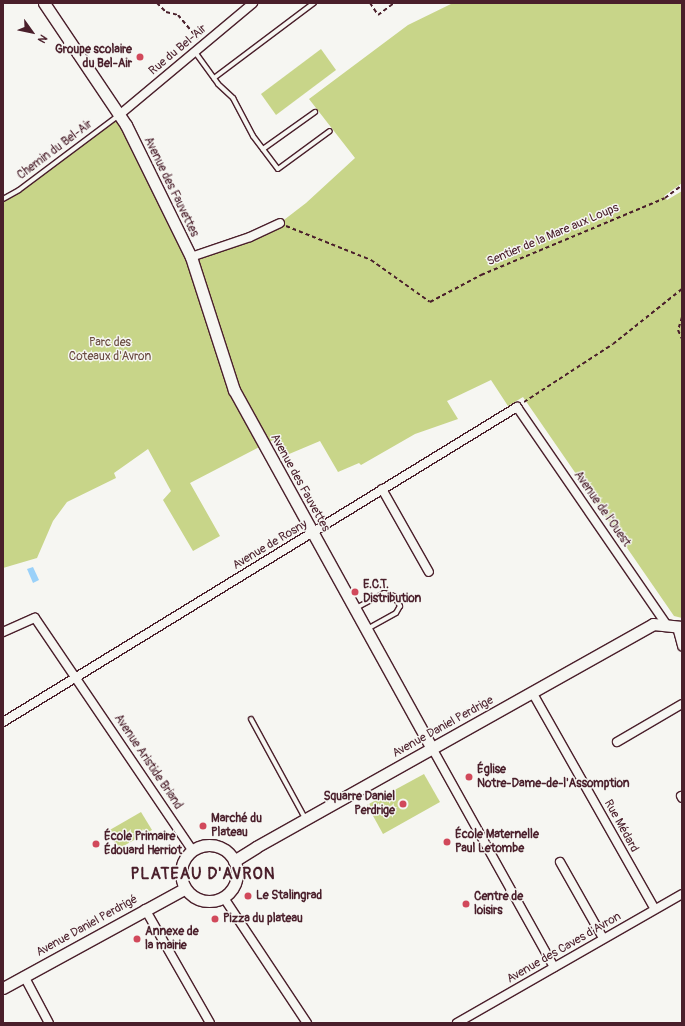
<!DOCTYPE html>
<html>
<head>
<meta charset="utf-8">
<style>
	body { margin:0 }
	#map { position:relative; width:685px; height:1026px; overflow:hidden; background:#f6f6f2; font-family:Pangolin,sans-serif }
	div>[style] { position:absolute }
	.green>* { inset:0; background:#c8d589 }
	.water>* { inset:0; background:#9ad1f9 }
	.path>* { height:2px; margin-top:-1px; transform-origin:0; background:repeating-linear-gradient(90deg,#4a1f2b 0 4px,transparent 0 7px) }
	.roads { filter:drop-shadow(1px 0 #4a1f2b) drop-shadow(-1px 0 #4a1f2b) drop-shadow(0 1px #4a1f2b) drop-shadow(0 -1px #4a1f2b) }
	.lane>* { height:4px; margin:-2px; padding:0 2px; transform-origin:2px; border-radius:2px; background:#f6f6f2 }
	.street>* { height:8px; margin:-4px; padding:0 4px; transform-origin:4px; border-radius:4px; background:#f6f6f2 }
	.secondary>* { height:11px; margin:-5.5px; padding:0 5.5px; transform-origin:5.5px; border-radius:5.5px; background:#f6f6f2 }
	.secondary>.ring { margin:-5.5px; padding:0; box-sizing:content-box; background:none; border:11px solid #f6f6f2; border-radius:50% }
	.dots>* { width:11px; height:11px; translate:-50% -50%; box-sizing:border-box; border:2px solid #f6f6f2; border-radius:50% }
	span { translate:-50% -50%; white-space:nowrap; text-align:center; line-height:1.15; -webkit-text-stroke:3px #f6f6f2; paint-order:stroke }
	.poi-label { font-size:12px; color:#4a1f2b; font-weight:700 }
	.right { translate:-100% -50%; text-align:right }
	.left { translate:0 -50%; text-align:left }
	.street-label { font-size:12px; color:#4a1f2b }
	.park-label { font-size:12px; color:#6a4c42 }
	.district-label { font-size:16px; color:#4a1f2b; font-weight:700; letter-spacing:1px }
	.frame { position:absolute; inset:0; border:4px solid #4a1f2b; pointer-events:none }
	.north { position:absolute; left:12px; top:12px; width:40px; height:40px; -webkit-text-stroke:3px #f6f6f2; paint-order:stroke; rotate:123deg; font-size:11px; font-weight:700; line-height:16px; text-align:center; color:#4a1f2b }
	.north::after { content:''; display:block; margin:auto; width:14px; height:18px; background:#4a1f2b; clip-path:polygon(50% 0,100% 100%,50% 72%,0 100%) }
</style>
</head>
<body>
<div id="map">
	<div class="green">
		<div style="clip-path:polygon(453px 3px,682px 3px,682px 183px,664px 196px,667px 200px,682px 191px,682px 618px,674px 616px,523px 397px,508px 406px,491px 380px,447px 401px,458px 419px,415px 434px,361px 465px,359px 463px,338px 472px,320px 441px,282px 457px,273px 440px,190px 483px,220px 536px,193px 551px,163px 500px,171px 491px,148px 449px,114px 473px,116px 478px,67px 502px,53px 521px,37px 558px,3px 568px,3px 198px,43px 172px,118px 116px,191px 256px,280px 223px,306px 203px,355px 158px,309px 99px,408px 25px)"></div>
		<div style="clip-path:polygon(321px 49px,336px 70px,276px 115px,261px 94px)"></div>
		<div style="clip-path:polygon(424px 774px,440px 802px,383px 834px,367px 805px)"></div>
		<div style="clip-path:polygon(141px 812px,152px 830px,118px 849px,108px 831px)"></div>
	</div>
	<div class="water">
		<div style="clip-path:polygon(33px 567px,39px 580px,33px 583px,27px 569px)"></div>
	</div>
	<div class="path">
		<div style="left:157px;top:3px;width:13px;rotate:45deg"></div>
		<div style="left:166px;top:12px;width:12px;rotate:14deg"></div>
		<div style="left:178px;top:15px;width:31px;rotate:50deg"></div>
		<div style="left:370px;top:3px;width:14px;rotate:56deg"></div>
		<div style="left:378px;top:15px;width:20px;rotate:-37deg"></div>
		<div style="left:286px;top:226px;width:92px;rotate:21.8deg"></div>
		<div style="left:371px;top:260px;width:72px;rotate:35.4deg"></div>
		<div style="left:430px;top:302px;width:58px;rotate:-27.9deg"></div>
		<div style="left:481px;top:275px;width:199px;rotate:-22.7deg"></div>
		<div style="left:665px;top:198px;width:21px;rotate:-37deg"></div>
		<div style="left:682px;top:317px;width:14px;rotate:107deg"></div>
		<div style="left:678px;top:330px;width:10px;rotate:66deg"></div>
		<div style="left:524px;top:402px;width:106px;rotate:-33.1deg"></div>
		<div style="left:613px;top:344px;width:88px;rotate:-38.6deg"></div>
	</div>
	<div class="roads">
		<div class="lane">
			<div style="left:195px;top:52px;width:39px;rotate:54deg"></div>
			<div style="left:218px;top:84px;width:21px;rotate:43deg"></div>
			<div style="left:233px;top:98px;width:43px;rotate:62.2deg"></div>
			<div style="left:253px;top:136px;width:41px;rotate:52.9deg"></div>
			<div style="left:278px;top:169px;width:64px;rotate:-36.2deg"></div>
			<div style="left:214px;top:78px;width:125px;rotate:-36.9deg"></div>
			<div style="left:263px;top:149px;width:64px;rotate:-35.4deg"></div>
			<div style="left:3px;top:199px;width:18px;rotate:-29deg"></div>
			<div style="left:19px;top:190px;width:124px;rotate:-36.8deg"></div>
			<div style="left:356px;top:608px;width:32px;rotate:-28deg"></div>
			<div style="left:384px;top:593px;width:10px;rotate:17deg"></div>
			<div style="left:394px;top:596px;width:12px;rotate:59deg"></div>
			<div style="left:400px;top:606px;width:8px;rotate:120deg"></div>
			<div style="left:396px;top:613px;width:33px;rotate:151deg"></div>
			<div style="left:251px;top:719px;width:113px;rotate:61.4deg"></div>
		</div>
		<div class="street">
			<div style="left:118px;top:116px;width:176px;rotate:-39.9deg"></div>
			<div style="left:191px;top:257px;width:62px;rotate:-18.7deg"></div>
			<div style="left:250px;top:237px;width:33px;rotate:-25deg"></div>
			<div style="left:382px;top:489px;width:95px;rotate:60.5deg"></div>
			<div style="left:677px;top:627px;width:20px;rotate:75deg"></div>
			<div style="left:3px;top:632px;width:35px;rotate:-24deg"></div>
			<div style="left:35px;top:618px;width:280px;rotate:55.9deg"></div>
			<div style="left:532px;top:692px;width:249px;rotate:60.5deg"></div>
			<div style="left:3px;top:722px;width:603px;rotate:-31.5deg"></div>
			<div style="left:517px;top:407px;width:265px;rotate:55.5deg"></div>
			<div style="left:617px;top:742px;width:75px;rotate:-30.3deg"></div>
			<div style="left:432px;top:748px;width:251px;rotate:60.9deg"></div>
			<div style="left:681px;top:796px;width:2px;rotate:63deg"></div>
			<div style="left:560px;top:862px;width:87px;rotate:60.5deg"></div>
			<div style="left:224px;top:898px;width:150px;rotate:56.4deg"></div>
			<div style="left:145px;top:909px;width:131px;rotate:60.3deg"></div>
			<div style="left:24px;top:976px;width:53px;rotate:62deg"></div>
			<div style="left:457px;top:1023px;width:259px;rotate:-29.8deg"></div>
		</div>
		<div class="secondary">
			<div style="left:44px;top:3px;width:147px;rotate:56.1deg"></div>
			<div style="left:126px;top:125px;width:147px;rotate:63.8deg"></div>
			<div style="left:191px;top:257px;width:140px;rotate:72.1deg"></div>
			<div style="left:234px;top:390px;width:409px;rotate:61.1deg"></div>
			<div class="ring" style="left:181px;top:845px;width:45px;height:45px"></div>
			<div style="left:234px;top:861px;width:26px;rotate:-32deg"></div>
			<div style="left:256px;top:847px;width:455px;rotate:-29.3deg"></div>
			<div style="left:653px;top:624px;width:29px;rotate:6deg"></div>
			<div style="left:3px;top:988px;width:206px;rotate:-28.7deg"></div>
		</div>
	</div>
	<div class="dots">
		<div style="left:140px;top:57px;background:#d1495b"></div>
		<div style="left:355px;top:592px;background:#d1495b"></div>
		<div style="left:469px;top:777px;background:#d1495b"></div>
		<div style="left:403px;top:804px;background:#d1495b"></div>
		<div style="left:203px;top:826px;background:#d1495b"></div>
		<div style="left:447px;top:842px;background:#d1495b"></div>
		<div style="left:96px;top:844px;background:#d1495b"></div>
		<div style="left:248px;top:896px;background:#d1495b"></div>
		<div style="left:466px;top:904px;background:#d1495b"></div>
		<div style="left:215px;top:919px;background:#d1495b"></div>
		<div style="left:137px;top:939px;background:#d1495b"></div>
	</div>
	<div class="poi-label">
		<span class="right" style="left:132px;top:57px">Groupe scolaire<br>du Bel-Air</span>
		<span class="left" style="left:363px;top:592px">E.C.T.<br>Distribution</span>
		<span class="left" style="left:477px;top:777px">Église<br>Notre-Dame-de-l'Assomption</span>
		<span class="right" style="left:395px;top:804px">Squarre Daniel<br>Perdrige</span>
		<span class="left" style="left:211px;top:826px">Marché du<br>Plateau</span>
		<span class="left" style="left:455px;top:842px">École Maternelle<br>Paul Letombe</span>
		<span class="left" style="left:104px;top:844px">École Primaire<br>Édouard Herriot</span>
		<span class="left" style="left:256px;top:896px">Le Stalingrad</span>
		<span class="left" style="left:474px;top:904px">Centre de<br>loisirs</span>
		<span class="left" style="left:223px;top:919px">Pizza du plateau</span>
		<span class="left" style="left:145px;top:939px">Annexe de<br>la mairie</span>
	</div>
	<div class="street-label">
		<span style="left:178px;top:50px;rotate:-40deg">Rue du Bel-Air</span>
		<span style="left:55px;top:150px;rotate:-37deg">Chemin du Bel-Air</span>
		<span style="left:171px;top:187px;rotate:64deg">Avenue des Fauvettes</span>
		<span style="left:553px;top:235px;rotate:-23deg">Sentier de la Mare aux Loups</span>
		<span style="left:300px;top:483px;rotate:61deg">Avenue des Fauvettes</span>
		<span style="left:602px;top:509px;rotate:55deg">Avenue de l'Ouest</span>
		<span style="left:270px;top:545px;rotate:-31deg">Avenue de Rosny</span>
		<span style="left:443px;top:727px;rotate:-29deg">Avenue Daniel Perdrige</span>
		<span style="left:148px;top:762px;rotate:56deg">Avenue Aristide Briand</span>
		<span style="left:621px;top:826px;rotate:61deg">Rue Médard</span>
		<span style="left:87px;top:926px;rotate:-29deg">Avenue Daniel Perdrigé</span>
		<span style="left:564px;top:948px;rotate:-30deg">Avenue des Caves d'Avron</span>
	</div>
	<div class="park-label">
		<span style="left:110px;top:350px">Parc des<br>Coteaux d'Avron</span>
	</div>
	<div class="district-label">
		<span style="left:203px;top:874px">PLATEAU D'AVRON</span>
	</div>
	<div class="frame"></div>
	<div class="north">N</div>
</div>
</body>
</html>
